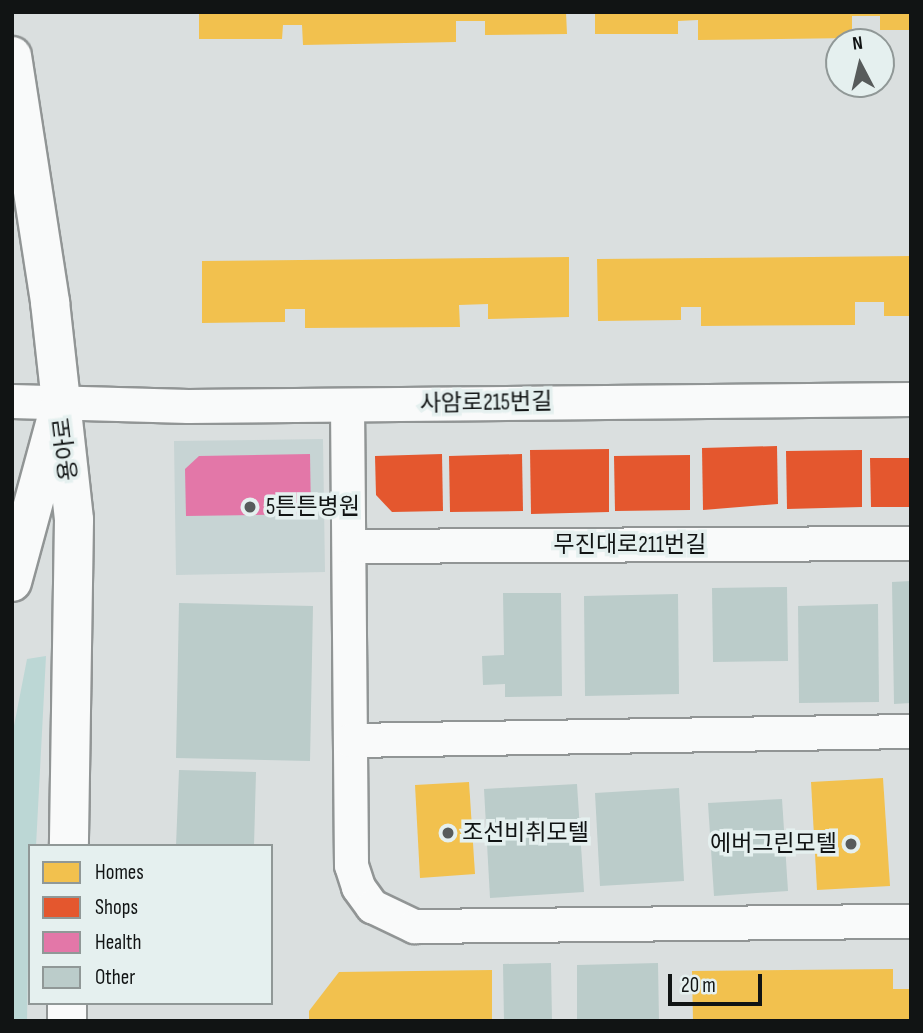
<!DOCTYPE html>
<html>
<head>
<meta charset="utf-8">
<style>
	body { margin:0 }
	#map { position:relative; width:923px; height:1033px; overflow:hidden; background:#dadfdf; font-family:"Sofia Sans Condensed","Noto Sans KR",sans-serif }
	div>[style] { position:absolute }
	.built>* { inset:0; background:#c7d4d4 }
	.green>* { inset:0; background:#bcd7d5 }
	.homes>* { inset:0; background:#f2c14e }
	.shops>* { inset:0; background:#e4572e }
	.health>* { inset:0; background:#e377a8 }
	.building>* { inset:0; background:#bbccca }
	.roads { filter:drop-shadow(2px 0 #919595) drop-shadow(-2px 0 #919595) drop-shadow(0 2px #919595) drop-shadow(0 -2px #919595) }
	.minor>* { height:33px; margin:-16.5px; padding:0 16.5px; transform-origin:16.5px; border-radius:16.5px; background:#f9fafa }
	.major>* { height:38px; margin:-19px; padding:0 19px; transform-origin:19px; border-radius:19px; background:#f9fafa }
	.highway>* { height:38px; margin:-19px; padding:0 19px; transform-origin:19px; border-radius:19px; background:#f9fafa }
	.dots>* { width:19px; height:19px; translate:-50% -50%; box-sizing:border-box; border:4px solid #e5f0ef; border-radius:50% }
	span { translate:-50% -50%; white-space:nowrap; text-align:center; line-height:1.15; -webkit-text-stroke:7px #e5f0ef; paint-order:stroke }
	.street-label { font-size:23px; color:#111414 }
	.poi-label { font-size:23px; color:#111414 }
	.left { translate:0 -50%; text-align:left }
	.right { translate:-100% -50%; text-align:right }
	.frame { position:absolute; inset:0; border:14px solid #111414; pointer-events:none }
	.legend { position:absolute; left:28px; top:844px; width:245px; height:161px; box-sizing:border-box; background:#e5f0ef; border:2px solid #909897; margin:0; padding:9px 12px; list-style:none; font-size:21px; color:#111414 }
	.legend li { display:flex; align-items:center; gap:14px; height:35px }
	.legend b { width:35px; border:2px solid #909897 }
	.north { position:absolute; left:825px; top:28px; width:70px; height:70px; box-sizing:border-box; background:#e5f0ef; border:2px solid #909897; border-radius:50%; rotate:353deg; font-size:19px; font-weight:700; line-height:28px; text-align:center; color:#111414 }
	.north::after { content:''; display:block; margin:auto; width:24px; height:32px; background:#575b5b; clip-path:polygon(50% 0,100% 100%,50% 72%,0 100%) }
	.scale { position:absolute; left:668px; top:974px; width:94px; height:32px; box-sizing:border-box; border:4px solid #111414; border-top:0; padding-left:9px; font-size:21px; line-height:24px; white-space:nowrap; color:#111414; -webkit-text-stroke:5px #e5f0ef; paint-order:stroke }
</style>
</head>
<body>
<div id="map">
	<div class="built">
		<div style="clip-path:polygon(323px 439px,325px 572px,176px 575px,174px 441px)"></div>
	</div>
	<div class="green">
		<div style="clip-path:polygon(46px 656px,36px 846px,30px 846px,27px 1021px,12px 1021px,12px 736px,27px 659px)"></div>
	</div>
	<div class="homes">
		<div style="clip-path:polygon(199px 12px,566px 12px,567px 34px,485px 35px,485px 21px,456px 21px,456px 42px,303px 45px,302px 25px,283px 25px,282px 39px,199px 39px)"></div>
		<div style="clip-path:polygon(595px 12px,911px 12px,911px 30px,880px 30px,880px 16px,852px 16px,852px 38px,698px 40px,698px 20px,678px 21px,678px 34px,595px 34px)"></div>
		<div style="clip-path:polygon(911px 256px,911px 316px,884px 316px,884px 302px,855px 302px,855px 325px,701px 326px,701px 307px,681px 307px,681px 320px,598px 321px,597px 259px)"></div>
		<div style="clip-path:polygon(569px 257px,569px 317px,488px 319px,488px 304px,459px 305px,460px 327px,305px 328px,305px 309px,285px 309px,285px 322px,202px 323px,202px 261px)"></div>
		<div style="clip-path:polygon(883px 778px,890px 886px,817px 890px,811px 782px)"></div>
		<div style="clip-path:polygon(469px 782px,475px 874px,420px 878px,415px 785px)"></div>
		<div style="clip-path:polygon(893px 969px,893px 989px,911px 989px,911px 1021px,693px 1021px,692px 971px)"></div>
		<div style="clip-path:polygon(492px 970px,492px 1021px,309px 1021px,309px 1011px,339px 972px)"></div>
	</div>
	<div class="shops">
		<div style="clip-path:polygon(777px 446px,778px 504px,703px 510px,702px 448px)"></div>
		<div style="clip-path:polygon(609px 449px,609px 512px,531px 514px,530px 450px)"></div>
		<div style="clip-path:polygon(862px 450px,862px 507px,787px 509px,786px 451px)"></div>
		<div style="clip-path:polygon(442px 454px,443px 511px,392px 512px,376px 495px,375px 456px)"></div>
		<div style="clip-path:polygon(522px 454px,523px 511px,450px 512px,449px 456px)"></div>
		<div style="clip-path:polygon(690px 455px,690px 510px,615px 511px,614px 456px)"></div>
		<div style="clip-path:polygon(870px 458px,911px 458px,911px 507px,871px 507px)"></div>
	</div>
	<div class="health">
		<div style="clip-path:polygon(310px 454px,311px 514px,186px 516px,185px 469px,199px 456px)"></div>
	</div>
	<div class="building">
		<div style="clip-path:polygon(911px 581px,911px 703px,894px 704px,892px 582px)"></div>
		<div style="clip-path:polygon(787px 587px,788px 661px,713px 662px,712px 588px)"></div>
		<div style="clip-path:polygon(503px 593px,561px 593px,562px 696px,505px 697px,505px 684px,483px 685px,482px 656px,504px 655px)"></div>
		<div style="clip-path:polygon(678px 594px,679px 694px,585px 696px,584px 596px)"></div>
		<div style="clip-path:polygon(179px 603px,313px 606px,310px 761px,176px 758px)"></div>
		<div style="clip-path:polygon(878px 604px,879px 702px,799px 703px,798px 606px)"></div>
		<div style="clip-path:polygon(179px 770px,256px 772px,254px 846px,176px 846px)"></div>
		<div style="clip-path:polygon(577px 784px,584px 892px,490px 898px,484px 789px)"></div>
		<div style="clip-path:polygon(679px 788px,684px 881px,600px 886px,595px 793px)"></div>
		<div style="clip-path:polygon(782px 799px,788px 891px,714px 896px,708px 803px)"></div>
		<div style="clip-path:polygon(551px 963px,552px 1021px,504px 1021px,503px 964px)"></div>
		<div style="clip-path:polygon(658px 963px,659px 1021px,577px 1021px,577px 965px)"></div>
	</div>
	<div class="roads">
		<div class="minor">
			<div style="left:12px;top:401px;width:176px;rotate:1.6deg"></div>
			<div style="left:188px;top:406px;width:723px;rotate:-0.55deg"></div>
			<div style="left:347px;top:405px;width:460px;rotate:89.5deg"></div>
			<div style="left:351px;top:865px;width:23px;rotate:72deg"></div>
			<div style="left:358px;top:887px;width:24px;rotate:54deg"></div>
			<div style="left:372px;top:906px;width:47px;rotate:25.5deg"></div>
			<div style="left:414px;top:926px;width:497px;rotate:-0.6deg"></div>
			<div style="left:349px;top:546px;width:562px;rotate:-0.31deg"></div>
			<div style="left:350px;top:740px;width:561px;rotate:-0.92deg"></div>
		</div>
		<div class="major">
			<div style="left:12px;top:56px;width:249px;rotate:81.2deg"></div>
			<div style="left:50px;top:302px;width:219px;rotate:83.7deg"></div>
			<div style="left:74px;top:520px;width:326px;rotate:90.9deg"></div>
			<div style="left:67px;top:1021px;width:18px;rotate:-90deg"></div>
		</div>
		<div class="highway">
			<div style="left:12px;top:582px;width:183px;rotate:-74.8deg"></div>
		</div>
	</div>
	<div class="dots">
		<div style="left:250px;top:507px;background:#575b5b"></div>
		<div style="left:448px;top:833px;background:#575b5b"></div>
		<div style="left:851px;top:844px;background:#575b5b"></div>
	</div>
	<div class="street-label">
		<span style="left:486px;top:403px;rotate:-1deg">사암로215번길</span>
		<span style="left:66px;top:449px;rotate:-97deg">용아로</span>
		<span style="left:630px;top:545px">무진대로211번길</span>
	</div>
	<div class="poi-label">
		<span class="left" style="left:266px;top:507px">5튼튼병원</span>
		<span class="left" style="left:462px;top:833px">조선비취모텔</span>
		<span class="right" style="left:837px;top:844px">에버그린모텔</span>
	</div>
	<div class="frame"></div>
	<ul class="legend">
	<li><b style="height:19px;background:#f2c14e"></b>Homes</li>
	<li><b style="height:19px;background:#e4572e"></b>Shops</li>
	<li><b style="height:19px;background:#e377a8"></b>Health</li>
	<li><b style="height:19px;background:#bbccca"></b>Other</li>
	</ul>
	<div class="north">N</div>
	<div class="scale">20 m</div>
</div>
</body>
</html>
